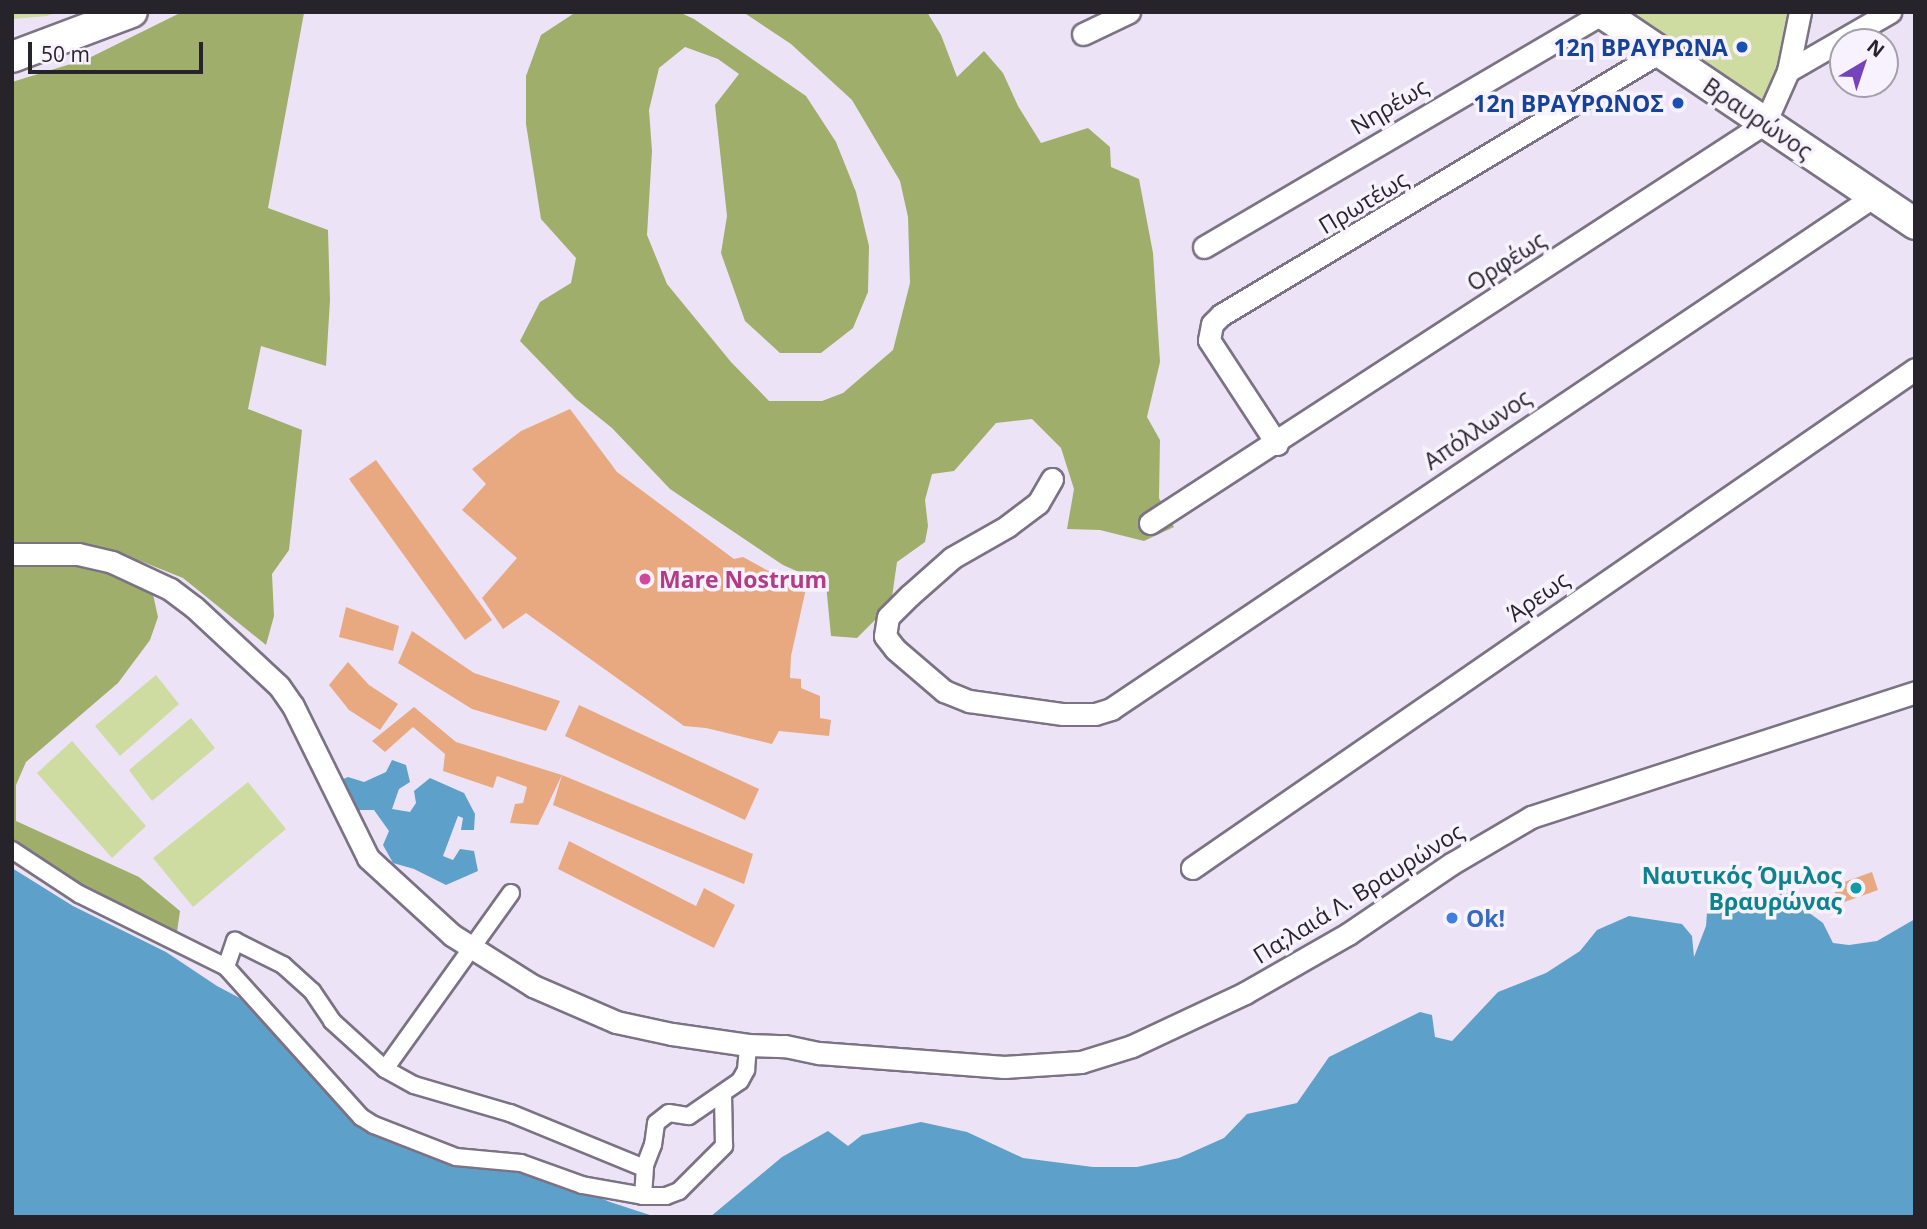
<!DOCTYPE html>
<html>
<head>
<meta charset="utf-8">
<style>
	body { margin:0 }
	#map { position:relative; width:1927px; height:1229px; overflow:hidden; background:#ede3f6; font-family:"Open Sans",sans-serif }
	div>[style] { position:absolute }
	.green>* { inset:0; background:#cedca2 }
	.forest>* { inset:0; background:#9fae6b }
	.water>* { inset:0; background:#5da0c9 }
	.building>* { inset:0; background:#e8a981 }
	.roads { filter:drop-shadow(2px 0 #7b7283) drop-shadow(-2px 0 #7b7283) drop-shadow(0 2px #7b7283) drop-shadow(0 -2px #7b7283) }
	.pedestrian>* { height:16px; margin:-8px; padding:0 8px; transform-origin:8px; border-radius:8px; background:#fff }
	.minor>* { height:21px; margin:-10.5px; padding:0 10.5px; transform-origin:10.5px; border-radius:10.5px; background:#fff }
	.secondary>* { height:30px; margin:-15px; padding:0 15px; transform-origin:15px; border-radius:15px; background:#fff }
	.dots>* { width:19px; height:19px; translate:-50% -50%; box-sizing:border-box; border:4px solid #f8f2fe; border-radius:50% }
	span { translate:-50% -50%; white-space:nowrap; text-align:center; line-height:1.15; -webkit-text-stroke:7px #f8f2fe; paint-order:stroke }
	.transit-label { font-size:23px; color:#164399; font-weight:700 }
	.right { translate:-100% -50%; text-align:right }
	.street-label { font-size:23px; color:#26232a }
	.hotel-label { font-size:23px; color:#b23c85; font-weight:700 }
	.left { translate:0 -50%; text-align:left }
	.culture-label { font-size:23px; color:#0d838f; font-weight:700 }
	.shop-label { font-size:23px; color:#366cbe; font-weight:700 }
	.frame { position:absolute; inset:0; border:14px solid #26232a; pointer-events:none }
	.north { position:absolute; left:1829px; top:28px; width:70px; height:70px; box-sizing:border-box; background:#f8f2fe; border:2px solid #a49fa9; border-radius:50%; rotate:39deg; font-size:19px; font-weight:700; line-height:28px; text-align:center; color:#26232a }
	.north::after { content:''; display:block; margin:auto; width:24px; height:32px; background:#7544bc; clip-path:polygon(50% 0,100% 100%,50% 72%,0 100%) }
	.scale { position:absolute; left:28px; top:42px; width:175px; height:32px; box-sizing:border-box; border:4px solid #26232a; border-top:0; padding-left:9px; font-size:21px; line-height:24px; white-space:nowrap; color:#26232a; -webkit-text-stroke:5px #f8f2fe; paint-order:stroke }
</style>
</head>
<body>
<div id="map">
	<div class="green">
		<div style="clip-path:polygon(12px 12px,57px 12px,47px 16px,12px 19px)"></div>
		<div style="clip-path:polygon(1601px 12px,1800px 12px,1765px 123px)"></div>
		<div style="clip-path:polygon(156px 675px,179px 704px,120px 756px,95px 726px)"></div>
		<div style="clip-path:polygon(191px 718px,215px 748px,152px 801px,129px 770px)"></div>
		<div style="clip-path:polygon(72px 741px,146px 826px,112px 858px,37px 773px)"></div>
		<div style="clip-path:polygon(248px 782px,286px 829px,193px 907px,153px 858px)"></div>
	</div>
	<div class="forest">
		<div style="clip-path:polygon(182px 12px,304px 13px,268px 208px,328px 230px,330px 300px,326px 366px,261px 346px,248px 409px,302px 430px,289px 550px,272px 574px,274px 616px,266px 645px,183px 578px,143px 562px,118px 554px,12px 547px,12px 82px,87px 59px)"></div>
		<div style="clip-path:polygon(576px 12px,679px 12px,694px 19px,806px 96px,836px 142px,856px 192px,869px 246px,868px 292px,853px 328px,821px 353px,780px 353px,745px 321px,721px 253px,727px 216px,715px 105px,739px 74px,718px 59px,685px 47px,659px 68px,649px 110px,652px 151px,647px 235px,667px 284px,731px 362px,769px 401px,822px 401px,843px 393px,893px 350px,910px 283px,908px 217px,900px 181px,852px 100px,791px 44px,743px 12px,927px 12px,941px 35px,957px 77px,984px 51px,1003px 73px,1018px 106px,1041px 143px,1088px 128px,1110px 147px,1111px 167px,1139px 179px,1153px 253px,1160px 362px,1147px 417px,1160px 440px,1159px 498px,1174px 527px,1144px 541px,1100px 530px,1067px 529px,1074px 489px,1061px 448px,1032px 419px,996px 423px,954px 471px,932px 474px,925px 500px,928px 526px,925px 542px,897px 562px,891px 604px,857px 638px,831px 636px,826px 584px,783px 565px,670px 489px,612px 428px,576px 399px,520px 341px,540px 302px,571px 283px,576px 258px,541px 219px,526px 124px,526px 76px,541px 35px)"></div>
		<div style="clip-path:polygon(73px 559px,114px 571px,152px 590px,158px 617px,150px 640px,118px 683px,26px 762px,16px 785px,16px 821px,139px 877px,180px 911px,177px 932px,143px 932px,12px 859px,12px 562px)"></div>
	</div>
	<div class="water">
		<div style="clip-path:polygon(392px 760px,406px 765px,410px 782px,399px 789px,392px 809px,410px 812px,416px 803px,414px 791px,430px 778px,464px 793px,475px 814px,474px 830px,461px 830px,463px 818px,458px 816px,443px 856px,453px 860px,460px 849px,474px 851px,478px 871px,446px 885px,414px 869px,393px 863px,383px 845px,389px 831px,374px 810px,360px 810px,355px 819px,341px 780px,348px 777px,364px 782px,386px 772px)"></div>
		<div style="clip-path:polygon(12px 868px,73px 906px,166px 952px,217px 986px,251px 1004px,275px 1034px,319px 1076px,364px 1126px,467px 1168px,486px 1161px,535px 1169px,610px 1202px,656px 1217px,12px 1217px)"></div>
		<div style="clip-path:polygon(1789px 893px,1804px 909px,1823px 923px,1833px 943px,1849px 945px,1877px 941px,1915px 919px,1915px 1217px,710px 1217px,782px 1157px,828px 1131px,848px 1146px,862px 1135px,921px 1122px,967px 1132px,1023px 1158px,1093px 1167px,1137px 1167px,1179px 1158px,1224px 1138px,1247px 1114px,1297px 1103px,1329px 1057px,1420px 1012px,1432px 1015px,1435px 1037px,1452px 1041px,1498px 992px,1546px 973px,1580px 951px,1597px 930px,1629px 916px,1682px 924px,1692px 936px,1694px 957px,1706px 926px,1707px 912px,1725px 899px)"></div>
	</div>
	<div class="building">
		<div style="clip-path:polygon(570px 409px,617px 472px,734px 559px,743px 557px,774px 574px,807px 584px,791px 656px,790px 678px,801px 679px,801px 688px,820px 696px,820px 718px,831px 720px,829px 736px,779px 731px,772px 744px,706px 728px,684px 726px,526px 613px,503px 629px,482px 598px,517px 558px,462px 510px,486px 484px,472px 469px,521px 431px)"></div>
		<div style="clip-path:polygon(376px 460px,492px 620px,465px 640px,349px 479px)"></div>
		<div style="clip-path:polygon(346px 607px,399px 626px,393px 651px,339px 637px)"></div>
		<div style="clip-path:polygon(412px 631px,474px 673px,560px 701px,546px 731px,472px 709px,398px 663px)"></div>
		<div style="clip-path:polygon(348px 662px,369px 685px,398px 704px,380px 730px,349px 710px,329px 685px)"></div>
		<div style="clip-path:polygon(579px 705px,759px 789px,745px 820px,565px 736px)"></div>
		<div style="clip-path:polygon(414px 707px,456px 742px,562px 775px,538px 825px,510px 823px,515px 804px,523px 803px,527px 787px,497px 776px,493px 788px,443px 771px,445px 754px,413px 727px,385px 752px,372px 741px)"></div>
		<div style="clip-path:polygon(562px 775px,753px 854px,744px 884px,553px 805px)"></div>
		<div style="clip-path:polygon(569px 841px,696px 906px,704px 888px,735px 905px,714px 948px,558px 869px)"></div>
		<div style="clip-path:polygon(1872px 872px,1878px 890px,1839px 904px,1833px 886px)"></div>
	</div>
	<div class="roads">
		<div class="pedestrian">
			<div style="left:12px;top:850px;width:80px;rotate:33.3deg"></div>
			<div style="left:79px;top:894px;width:164px;rotate:26.4deg"></div>
			<div style="left:226px;top:967px;width:28px;rotate:-71deg"></div>
			<div style="left:235px;top:941px;width:54px;rotate:26.6deg"></div>
			<div style="left:283px;top:965px;width:39px;rotate:42deg"></div>
			<div style="left:312px;top:991px;width:36px;rotate:56deg"></div>
			<div style="left:332px;top:1021px;width:72px;rotate:42.2deg"></div>
			<div style="left:511px;top:893px;width:216px;rotate:125.6deg"></div>
			<div style="left:385px;top:1069px;width:33px;rotate:29deg"></div>
			<div style="left:414px;top:1085px;width:100px;rotate:16.3deg"></div>
			<div style="left:510px;top:1113px;width:145px;rotate:22.3deg"></div>
			<div style="left:644px;top:1168px;width:25px;rotate:-69deg"></div>
			<div style="left:653px;top:1145px;width:22px;rotate:-82deg"></div>
			<div style="left:656px;top:1123px;width:16px;rotate:-38deg"></div>
			<div style="left:669px;top:1113px;width:20px;rotate:9deg"></div>
			<div style="left:689px;top:1116px;width:62px;rotate:-34.5deg"></div>
			<div style="left:740px;top:1081px;width:13px;rotate:-61deg"></div>
			<div style="left:746px;top:1070px;width:25px;rotate:-85deg"></div>
			<div style="left:226px;top:967px;width:202px;rotate:48deg"></div>
			<div style="left:361px;top:1117px;width:15px;rotate:32deg"></div>
			<div style="left:374px;top:1125px;width:88px;rotate:21.3deg"></div>
			<div style="left:456px;top:1157px;width:65px;rotate:5.3deg"></div>
			<div style="left:521px;top:1163px;width:65px;rotate:19.8deg"></div>
			<div style="left:582px;top:1185px;width:62px;rotate:10.2deg"></div>
			<div style="left:643px;top:1196px;width:32px;rotate:-86deg"></div>
			<div style="left:643px;top:1196px;width:23px"></div>
			<div style="left:666px;top:1196px;width:14px;rotate:-21deg"></div>
			<div style="left:679px;top:1191px;width:64px;rotate:-45deg"></div>
			<div style="left:724px;top:1146px;width:53px;rotate:-91.1deg"></div>
		</div>
		<div class="minor">
			<div style="left:1083px;top:34px;width:51px;rotate:-25.6deg"></div>
			<div style="left:1788px;top:71px;width:118px;rotate:-30deg"></div>
			<div style="left:1204px;top:247px;width:463px;rotate:-30.4deg"></div>
			<div style="left:1277px;top:444px;width:124px;rotate:-123.2deg"></div>
			<div style="left:1209px;top:340px;width:16px;rotate:-79deg"></div>
			<div style="left:1212px;top:324px;width:13px;rotate:-45deg"></div>
			<div style="left:1221px;top:315px;width:512px;rotate:-30.93deg"></div>
			<div style="left:1052px;top:479px;width:28px;rotate:120deg"></div>
			<div style="left:1038px;top:503px;width:38px;rotate:143deg"></div>
			<div style="left:1008px;top:526px;width:64px;rotate:150.3deg"></div>
			<div style="left:952px;top:558px;width:56px;rotate:138.6deg"></div>
			<div style="left:910px;top:595px;width:31px;rotate:135deg"></div>
			<div style="left:888px;top:617px;width:19px;rotate:99deg"></div>
			<div style="left:885px;top:636px;width:16px;rotate:52deg"></div>
			<div style="left:895px;top:649px;width:65px;rotate:40.6deg"></div>
			<div style="left:944px;top:691px;width:27px;rotate:22deg"></div>
			<div style="left:969px;top:701px;width:95px;rotate:7.9deg"></div>
			<div style="left:1063px;top:714px;width:32px"></div>
			<div style="left:1095px;top:714px;width:17px;rotate:-17deg"></div>
			<div style="left:1111px;top:709px;width:919px;rotate:-33.91deg"></div>
			<div style="left:1150px;top:523px;width:734px;rotate:-33.04deg"></div>
			<div style="left:1765px;top:123px;width:57px;rotate:-66.1deg"></div>
			<div style="left:1788px;top:71px;width:60px;rotate:-78.5deg"></div>
			<div style="left:12px;top:554px;width:66px"></div>
			<div style="left:78px;top:554px;width:35px;rotate:13deg"></div>
			<div style="left:112px;top:562px;width:64px;rotate:25deg"></div>
			<div style="left:170px;top:589px;width:30px;rotate:37deg"></div>
			<div style="left:194px;top:607px;width:116px;rotate:42.9deg"></div>
			<div style="left:279px;top:686px;width:24px;rotate:55deg"></div>
			<div style="left:293px;top:706px;width:169px;rotate:63.7deg"></div>
			<div style="left:368px;top:858px;width:114px;rotate:42.5deg"></div>
			<div style="left:452px;top:935px;width:96px;rotate:32.2deg"></div>
			<div style="left:533px;top:986px;width:90px;rotate:23.4deg"></div>
			<div style="left:616px;top:1022px;width:57px;rotate:12.1deg"></div>
			<div style="left:672px;top:1034px;width:77px;rotate:8.2deg"></div>
			<div style="left:748px;top:1045px;width:37px;rotate:2deg"></div>
			<div style="left:785px;top:1046px;width:35px;rotate:12deg"></div>
			<div style="left:819px;top:1053px;width:186px;rotate:4.3deg"></div>
			<div style="left:1004px;top:1067px;width:77px;rotate:-3.7deg"></div>
			<div style="left:1081px;top:1062px;width:53px;rotate:-17.4deg"></div>
			<div style="left:1132px;top:1046px;width:125px;rotate:-25.1deg"></div>
			<div style="left:1245px;top:993px;width:119px;rotate:-29.8deg"></div>
			<div style="left:1348px;top:934px;width:125px;rotate:-34.2deg"></div>
			<div style="left:1451px;top:864px;width:93px;rotate:-30.4deg"></div>
			<div style="left:1531px;top:817px;width:404px;rotate:-18deg"></div>
			<div style="left:1192px;top:868px;width:878px;rotate:-34.61deg"></div>
		</div>
		<div class="secondary">
			<div style="left:1601px;top:12px;width:379px;rotate:34deg"></div>
			<div style="left:12px;top:57px;width:128px;rotate:-20.6deg"></div>
		</div>
	</div>
	<div class="dots">
		<div style="left:1742px;top:47px;background:#1a4fb4"></div>
		<div style="left:1678px;top:103px;background:#1a4fb4"></div>
		<div style="left:645px;top:579px;background:#d1479c"></div>
		<div style="left:1856px;top:888px;background:#0f9aa8"></div>
		<div style="left:1452px;top:918px;background:#3f7fe0"></div>
	</div>
	<div class="transit-label">
		<span class="right" style="left:1728px;top:47px">12η ΒΡΑΥΡΩΝΑ</span>
		<span class="right" style="left:1664px;top:103px">12η ΒΡΑΥΡΩΝΟΣ</span>
	</div>
	<div class="street-label">
		<span style="left:1389px;top:106px;rotate:-31deg">Νηρέως</span>
		<span style="left:1758px;top:118px;rotate:34deg">Βραυρώνος</span>
		<span style="left:1363px;top:202px;rotate:-31deg">Πρωτέως</span>
		<span style="left:1506px;top:261px;rotate:-33deg">Ορφέως</span>
		<span style="left:1477px;top:429px;rotate:-34deg">Απόλλωνος</span>
		<span style="left:1538px;top:596px;rotate:-35deg">Άρεως</span>
		<span style="left:1358px;top:893px;rotate:-32deg">Πα;λαιά Λ. Βραυρώνος</span>
	</div>
	<div class="hotel-label">
		<span class="left" style="left:659px;top:579px">Mare Nostrum</span>
	</div>
	<div class="culture-label">
		<span class="right" style="left:1842px;top:888px">Ναυτικός Όμιλος<br>Βραυρώνας</span>
	</div>
	<div class="shop-label">
		<span class="left" style="left:1466px;top:918px">Ok!</span>
	</div>
	<div class="frame"></div>
	<div class="north">N</div>
	<div class="scale">50 m</div>
</div>
</body>
</html>
